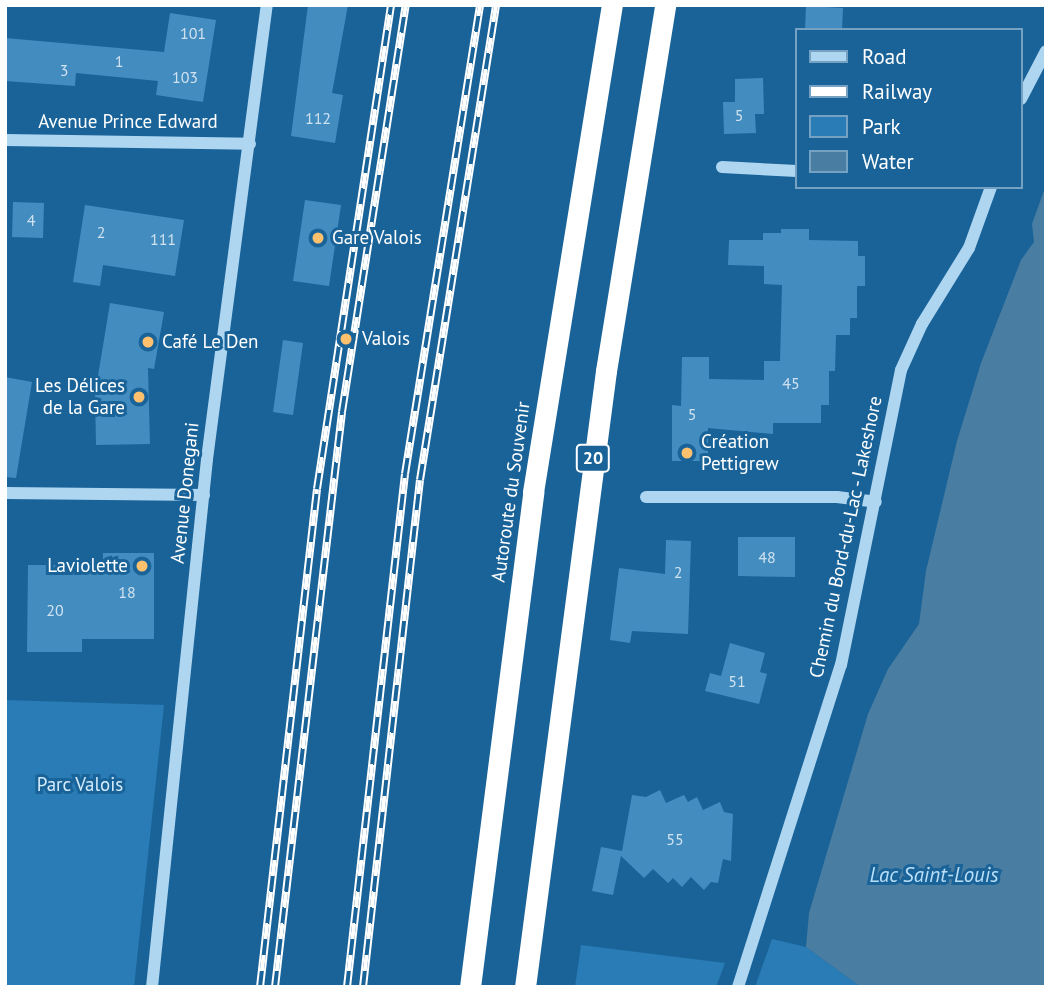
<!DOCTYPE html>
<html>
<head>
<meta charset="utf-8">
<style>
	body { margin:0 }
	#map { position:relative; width:1051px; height:992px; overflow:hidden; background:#196399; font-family:"PT Sans",sans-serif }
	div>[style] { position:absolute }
	.green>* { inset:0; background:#297cb5 }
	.water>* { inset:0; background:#4a7da2 }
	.building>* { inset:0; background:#428cc0 }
	.minor>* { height:12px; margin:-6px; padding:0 6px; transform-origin:6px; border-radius:6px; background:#aed6f1 }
	.highway>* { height:21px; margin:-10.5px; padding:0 10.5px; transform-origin:10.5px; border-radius:10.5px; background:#fff }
	.rail>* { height:8px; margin-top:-4px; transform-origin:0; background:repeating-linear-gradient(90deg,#196399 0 16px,#fff 0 32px); box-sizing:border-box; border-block:2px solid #fff }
	.dots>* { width:19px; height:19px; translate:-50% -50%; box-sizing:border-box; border:4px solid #196399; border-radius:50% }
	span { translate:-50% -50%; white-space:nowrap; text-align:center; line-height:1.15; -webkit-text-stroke:6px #196399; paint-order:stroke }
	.number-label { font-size:16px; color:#d0e2ef }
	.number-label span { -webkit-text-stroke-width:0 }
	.shield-label span { padding:2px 5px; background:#196399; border:2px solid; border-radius:5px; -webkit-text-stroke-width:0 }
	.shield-label { font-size:18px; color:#fff; font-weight:700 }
	.street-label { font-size:19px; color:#fff }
	.poi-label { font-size:19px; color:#fff }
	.left { translate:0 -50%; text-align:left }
	.right { translate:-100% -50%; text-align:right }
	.park-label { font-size:19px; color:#d5ecfc }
	.water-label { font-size:21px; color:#badff8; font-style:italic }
	.frame { position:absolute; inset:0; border:7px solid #fff; pointer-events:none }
	.legend { position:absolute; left:795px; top:28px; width:228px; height:161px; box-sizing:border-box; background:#196399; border:2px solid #75a1c2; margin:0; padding:9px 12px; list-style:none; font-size:21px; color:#fff }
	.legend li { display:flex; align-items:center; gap:14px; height:35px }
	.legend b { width:35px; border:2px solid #75a1c2 }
</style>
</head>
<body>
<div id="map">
	<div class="green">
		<div style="clip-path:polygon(5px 700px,164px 705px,134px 987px,5px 987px)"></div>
		<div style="clip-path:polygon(772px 939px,806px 947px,861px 987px,755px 987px)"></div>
		<div style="clip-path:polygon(581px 945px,725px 963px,716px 987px,575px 987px)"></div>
	</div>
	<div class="water">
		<div style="clip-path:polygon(1046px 185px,1046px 987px,861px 987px,806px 947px,809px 913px,868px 714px,888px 669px,919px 624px,926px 571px,957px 441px,981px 363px,1021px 260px,1034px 242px,1032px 224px)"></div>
	</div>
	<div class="building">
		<div style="clip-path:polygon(308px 5px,348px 5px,332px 93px,343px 95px,335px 143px,291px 136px)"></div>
		<div style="clip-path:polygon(806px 6px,843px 8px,842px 30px,805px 30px)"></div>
		<div style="clip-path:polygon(170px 13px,216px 20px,203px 102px,156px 95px,158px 81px,76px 73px,75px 86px,5px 81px,5px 38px,164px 52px)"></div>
		<div style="clip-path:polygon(763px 78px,764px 114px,755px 114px,756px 133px,724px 134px,723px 102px,735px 102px,735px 79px)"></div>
		<div style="clip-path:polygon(305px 200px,341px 205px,329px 286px,293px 281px)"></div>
		<div style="clip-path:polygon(13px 202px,44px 203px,43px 238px,12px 237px)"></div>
		<div style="clip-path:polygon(85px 205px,184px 220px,175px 276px,103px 265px,100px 286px,73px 282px)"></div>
		<div style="clip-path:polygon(781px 229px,809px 229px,809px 240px,858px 241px,858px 256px,865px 256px,865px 286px,857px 286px,857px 318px,850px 318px,850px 335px,836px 335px,835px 371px,829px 371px,829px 405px,821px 405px,821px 423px,773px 423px,773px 434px,708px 428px,708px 461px,672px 461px,672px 405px,681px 406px,682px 357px,709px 357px,709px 379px,764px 380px,764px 361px,780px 361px,782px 285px,764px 284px,764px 266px,728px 265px,729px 240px,763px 240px,763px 233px,781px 233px)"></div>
		<div style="clip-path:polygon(110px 303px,164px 312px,154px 369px,148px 368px,150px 444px,96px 445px,95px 394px)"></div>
		<div style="clip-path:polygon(283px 340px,303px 343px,293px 415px,273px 412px)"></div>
		<div style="clip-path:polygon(5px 377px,32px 382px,16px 478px,5px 477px)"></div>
		<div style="clip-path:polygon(738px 537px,795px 537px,795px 577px,738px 576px)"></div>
		<div style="clip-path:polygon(666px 540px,691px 541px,688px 634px,632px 631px,630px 643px,610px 640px,619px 568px,665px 574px)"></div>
		<div style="clip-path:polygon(103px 553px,154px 553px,154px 639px,82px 639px,82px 652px,27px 652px,28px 565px,103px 565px)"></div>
		<div style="clip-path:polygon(730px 643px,765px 653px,760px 672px,767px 674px,759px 704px,705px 691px,710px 673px,721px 676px)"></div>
		<div style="clip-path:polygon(660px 790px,666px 803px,684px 795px,688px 802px,697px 797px,703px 810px,720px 802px,724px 812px,733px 814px,731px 861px,723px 859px,718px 883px,711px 882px,704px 890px,691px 877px,682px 887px,673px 878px,668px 883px,653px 869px,644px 878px,621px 856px,613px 895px,592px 891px,601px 847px,622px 851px,632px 795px,646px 797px)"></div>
	</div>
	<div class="minor">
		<div style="left:1021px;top:99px;width:54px;rotate:-62.5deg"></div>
		<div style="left:5px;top:140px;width:245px;rotate:0.9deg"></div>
		<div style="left:722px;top:167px;width:75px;rotate:3.1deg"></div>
		<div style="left:5px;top:493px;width:199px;rotate:0.6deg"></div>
		<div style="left:646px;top:497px;width:191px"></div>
		<div style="left:837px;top:497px;width:39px;rotate:7deg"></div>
		<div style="left:152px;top:987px;width:531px;rotate:-84.05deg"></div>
		<div style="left:207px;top:459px;width:458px;rotate:-82.5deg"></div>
		<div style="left:738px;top:987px;width:338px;rotate:-72.3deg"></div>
		<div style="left:841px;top:665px;width:301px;rotate:-78.5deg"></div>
		<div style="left:901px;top:370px;width:51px;rotate:-65.5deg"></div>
		<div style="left:922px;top:324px;width:89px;rotate:-58.3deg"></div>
		<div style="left:969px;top:248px;width:65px;rotate:-70.2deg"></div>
	</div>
	<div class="highway">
		<div style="left:470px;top:987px;width:499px;rotate:-82.7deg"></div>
		<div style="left:533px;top:492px;width:493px;rotate:-80.8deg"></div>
		<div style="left:525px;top:987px;width:621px;rotate:-82.51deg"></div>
		<div style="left:606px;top:371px;width:371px;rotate:-80.8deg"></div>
	</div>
	<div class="rail">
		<div style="left:260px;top:987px;width:501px;rotate:-83.47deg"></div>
		<div style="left:317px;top:489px;width:490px;rotate:-81.3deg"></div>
		<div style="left:275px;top:987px;width:579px;rotate:-83.35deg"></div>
		<div style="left:342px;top:412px;width:412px;rotate:-81.1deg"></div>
		<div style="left:347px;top:987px;width:516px;rotate:-83.55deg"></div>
		<div style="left:405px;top:474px;width:475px;rotate:-80.9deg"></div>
		<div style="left:363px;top:987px;width:510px;rotate:-83.59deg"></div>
		<div style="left:420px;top:480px;width:481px;rotate:-80.9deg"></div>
	</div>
	<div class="dots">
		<div style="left:318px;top:238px;background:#ffc16e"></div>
		<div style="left:346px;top:339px;background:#ffc16e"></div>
		<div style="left:148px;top:342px;background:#ffc16e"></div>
		<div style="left:139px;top:397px;background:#ffc16e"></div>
		<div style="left:687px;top:453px;background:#ffc16e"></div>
		<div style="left:142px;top:566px;background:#ffc16e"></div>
	</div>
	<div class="number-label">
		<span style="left:193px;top:33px">101</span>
		<span style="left:119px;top:61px">1</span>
		<span style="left:64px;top:70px">3</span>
		<span style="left:185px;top:77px">103</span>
		<span style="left:739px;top:115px">5</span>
		<span style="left:318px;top:118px">112</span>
		<span style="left:31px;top:220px">4</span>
		<span style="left:101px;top:232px">2</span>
		<span style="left:163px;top:239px">111</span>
		<span style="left:791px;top:383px">45</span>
		<span style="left:692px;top:414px">5</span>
		<span style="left:767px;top:557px">48</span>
		<span style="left:678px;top:572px">2</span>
		<span style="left:127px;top:592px">18</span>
		<span style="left:55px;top:610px">20</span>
		<span style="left:737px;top:681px">51</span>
		<span style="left:675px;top:839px">55</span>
	</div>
	<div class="shield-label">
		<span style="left:593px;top:458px">20</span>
	</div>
	<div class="street-label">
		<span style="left:128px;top:122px">Avenue Prince Edward</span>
		<span style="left:511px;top:492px;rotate:-82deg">Autoroute du Souvenir</span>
		<span style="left:185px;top:493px;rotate:-84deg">Avenue Donegani</span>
		<span style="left:846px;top:537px;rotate:-78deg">Chemin du Bord-du-Lac - Lakeshore</span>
	</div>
	<div class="poi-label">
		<span class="left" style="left:332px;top:238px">Gare Valois</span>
		<span class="left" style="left:362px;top:339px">Valois</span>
		<span class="left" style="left:162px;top:342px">Café Le Den</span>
		<span class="right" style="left:125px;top:397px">Les Délices<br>de la Gare</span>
		<span class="left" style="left:701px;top:453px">Création<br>Pettigrew</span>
		<span class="right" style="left:128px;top:566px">Laviolette</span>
	</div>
	<div class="park-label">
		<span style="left:80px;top:785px">Parc Valois</span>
	</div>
	<div class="water-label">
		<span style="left:934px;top:875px">Lac Saint-Louis</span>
	</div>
	<div class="frame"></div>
	<ul class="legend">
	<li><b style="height:9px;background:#aed6f1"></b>Road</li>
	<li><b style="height:9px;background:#fff"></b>Railway</li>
	<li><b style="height:19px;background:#297cb5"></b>Park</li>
	<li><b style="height:19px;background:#4a7da2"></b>Water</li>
	</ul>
</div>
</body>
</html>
